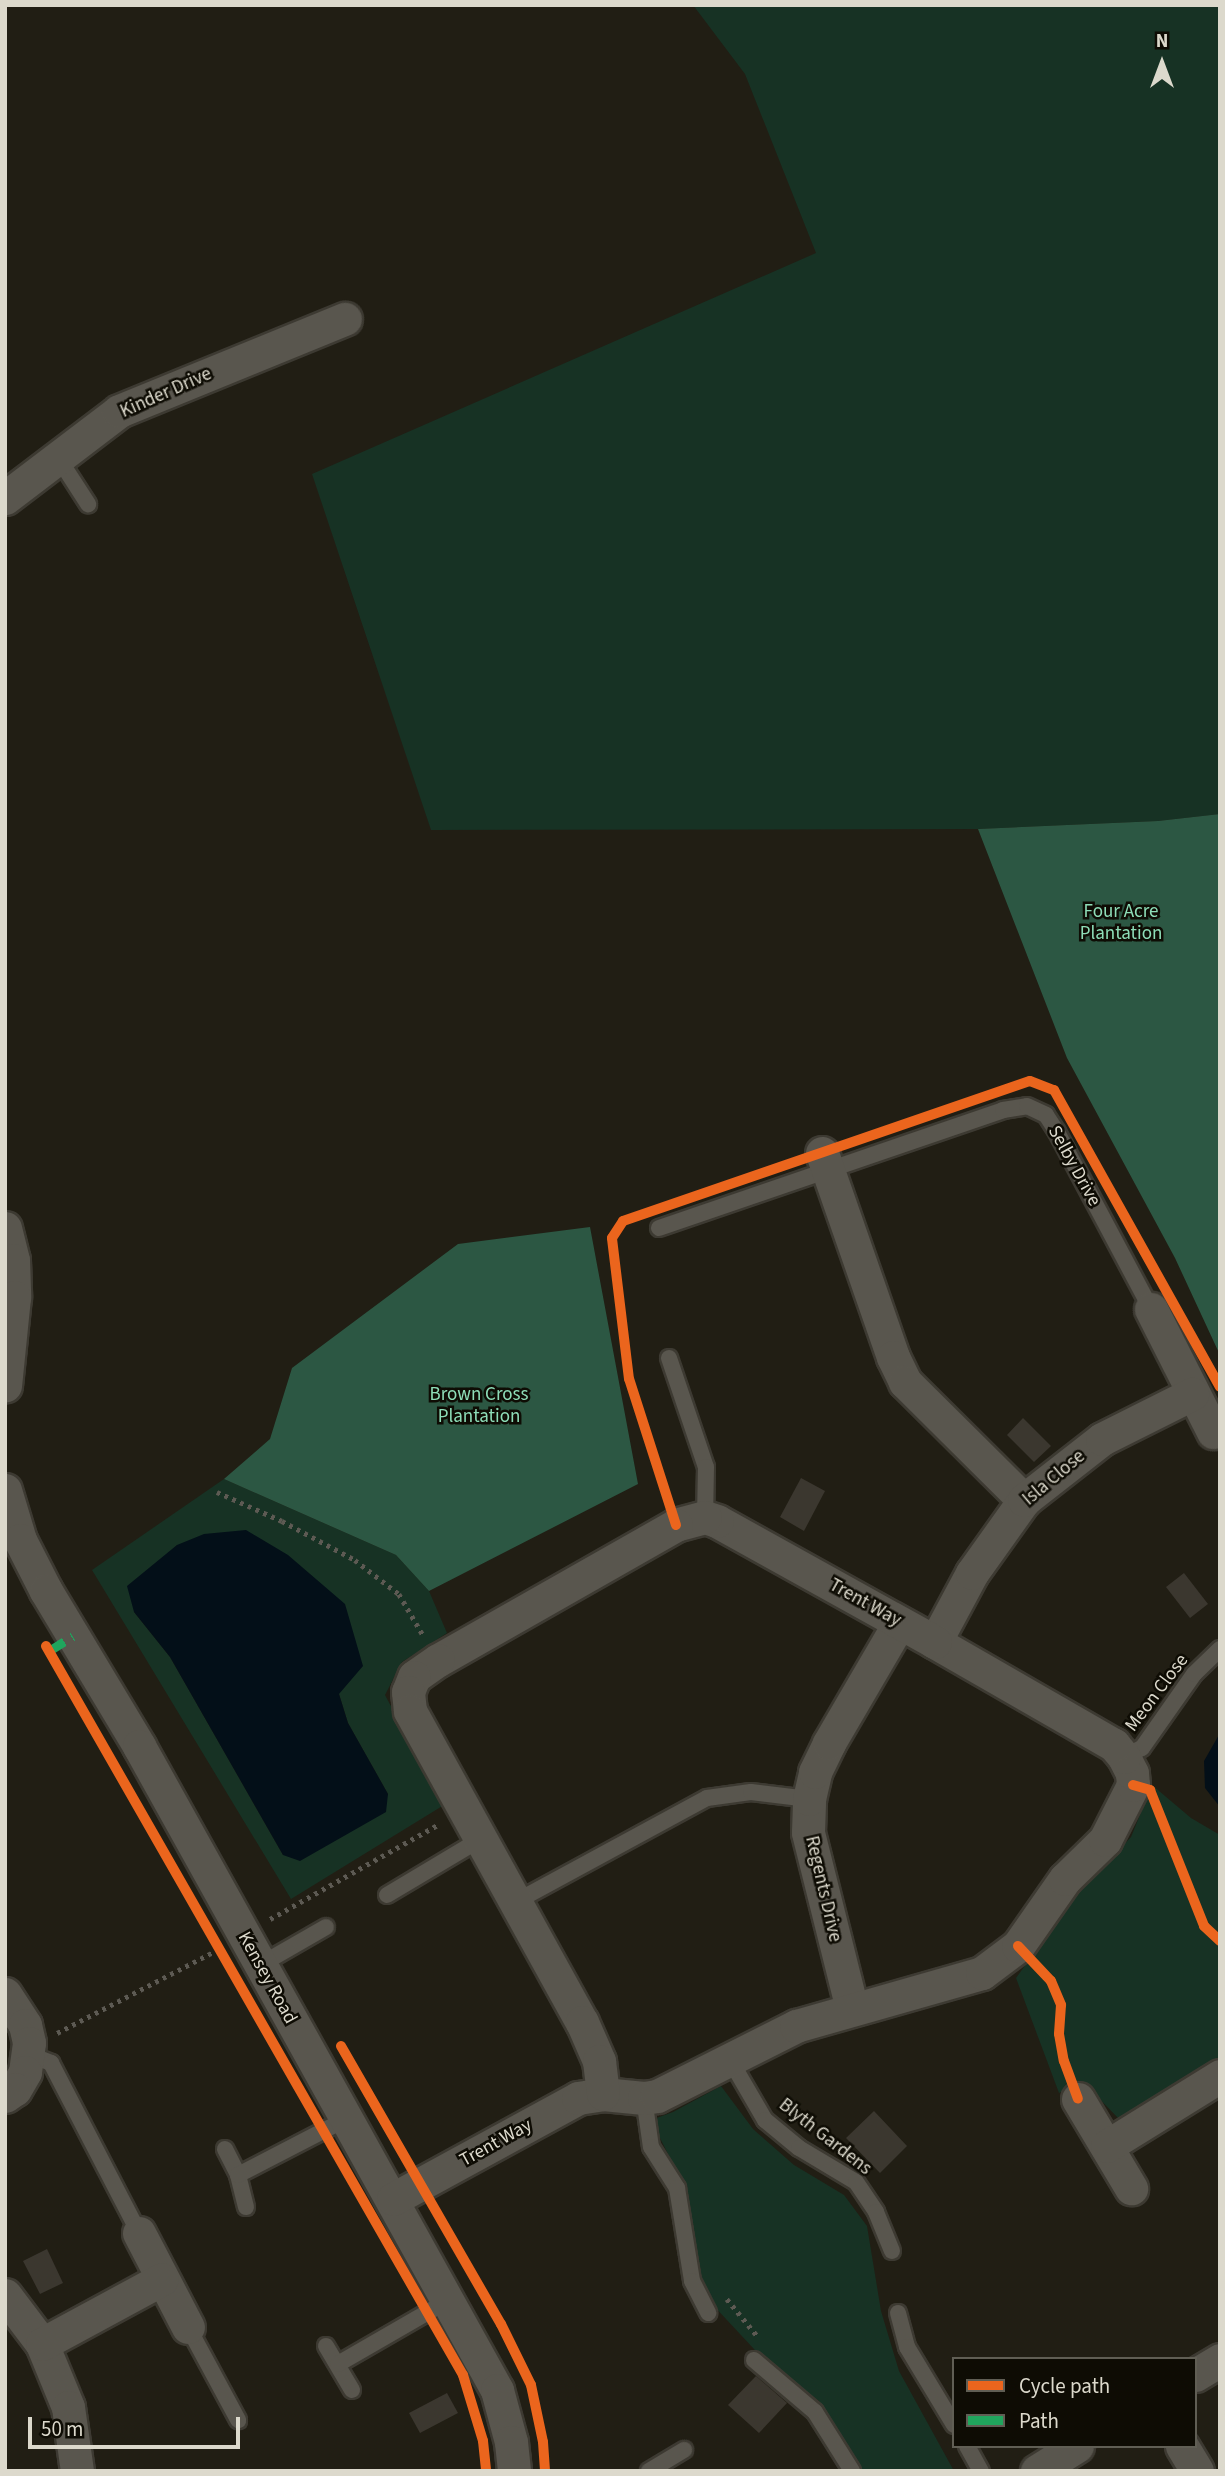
<!DOCTYPE html>
<html>
<head>
<meta charset="utf-8">
<style>
	body { margin:0 }
	#map { position:relative; width:1225px; height:2476px; overflow:hidden; background:#211e14; font-family:"Source Sans 3",sans-serif }
	div>[style] { position:absolute }
	.green>* { inset:0; background:#173224 }
	.forest>* { inset:0; background:#2c5743 }
	.water>* { inset:0; background:#030f18 }
	.building>* { inset:0; background:#3b372f }
	.path>* { height:4.5px; margin-top:-2.25px; transform-origin:0; background:repeating-linear-gradient(90deg,#5d5a53 0 3.5px,transparent 0 8.5px) }
	.roads { filter:drop-shadow(2px 0 #3d3a32) drop-shadow(-2px 0 #3d3a32) drop-shadow(0 2px #3d3a32) drop-shadow(0 -2px #3d3a32) }
	.lane>* { height:16px; margin:-8px; padding:0 8px; transform-origin:8px; border-radius:8px; background:#59564e }
	.street>* { height:33px; margin:-16.5px; padding:0 16.5px; transform-origin:16.5px; border-radius:16.5px; background:#59564e }
	.quiet>* { height:9px; margin-top:-4.5px; transform-origin:0; background:repeating-linear-gradient(90deg,#20a55d 0 18px,transparent 0 27px) }
	.cycleway>* { height:10px; margin:-5px; padding:0 5px; transform-origin:5px; border-radius:5px; background:#eb651d }
	span { translate:-50% -50%; white-space:nowrap; text-align:center; line-height:1.15; -webkit-text-stroke:5px #0e0c04; paint-order:stroke }
	.street-label { font-size:19px; color:#dcd9cc }
	.park-label { font-size:19px; color:#8edeb8 }
	.frame { position:absolute; inset:0; border:7px solid #dcd9cc; pointer-events:none }
	.legend { position:absolute; left:952px; top:2357px; width:245px; height:91px; box-sizing:border-box; background:#0e0c04; border:2px solid #605e54; margin:0; padding:9px 12px; list-style:none; font-size:21px; color:#dcd9cc }
	.legend li { display:flex; align-items:center; gap:14px; height:35px }
	.legend b { width:35px; border:2px solid #605e54 }
	.north { position:absolute; left:1127px; top:28px; width:70px; height:70px; -webkit-text-stroke:5px #0e0c04; paint-order:stroke; rotate:0deg; font-size:19px; font-weight:700; line-height:28px; text-align:center; color:#dcd9cc }
	.north::after { content:''; display:block; margin:auto; width:24px; height:32px; background:#dcd9cc; clip-path:polygon(50% 0,100% 100%,50% 72%,0 100%) }
	.scale { position:absolute; left:28px; top:2417px; width:212px; height:32px; box-sizing:border-box; border:4px solid #dcd9cc; border-top:0; padding-left:9px; font-size:21px; line-height:24px; white-space:nowrap; color:#dcd9cc; -webkit-text-stroke:5px #0e0c04; paint-order:stroke }
</style>
</head>
<body>
<div id="map">
	<div class="green">
		<div style="clip-path:polygon(693px 5px,1220px 5px,1220px 814px,1158px 821px,978px 829px,431px 830px,312px 474px,816px 253px,745px 74px)"></div>
		<div style="clip-path:polygon(evenodd,224px 1479px,396px 1555px,429px 1591px,447px 1633px,402px 1662px,385px 1695px,444px 1805px,291px 1899px,92px 1570px,224px 1479px,177px 1545px,339px 1694px,348px 1723px,388px 1794px,283px 1855px,170px 1657px,134px 1612px,157px 1565px,177px 1545px)"></div>
		<div style="clip-path:polygon(1152px 1785px,1191px 1818px,1220px 1835px,1220px 2064px,1121px 2121px,1082px 2081px,1059px 2093px,1016px 1978px,1071px 1902px,1131px 1837px)"></div>
		<div style="clip-path:polygon(721px 2086px,753px 2129px,794px 2165px,844px 2195px,867px 2226px,881px 2311px,899px 2371px,954px 2471px,862px 2471px,819px 2401px,767px 2363px,712px 2304px,696px 2270px,688px 2194px,651px 2120px,673px 2112px)"></div>
	</div>
	<div class="forest">
		<div style="clip-path:polygon(1220px 814px,1220px 1355px,1175px 1258px,1067px 1058px,978px 829px,1158px 821px)"></div>
		<div style="clip-path:polygon(590px 1227px,638px 1484px,429px 1591px,396px 1555px,224px 1479px,270px 1439px,292px 1368px,458px 1244px)"></div>
	</div>
	<div class="water">
		<div style="clip-path:polygon(246px 1530px,288px 1555px,345px 1604px,363px 1666px,339px 1694px,348px 1723px,388px 1794px,386px 1812px,300px 1861px,283px 1855px,170px 1657px,134px 1612px,127px 1586px,177px 1545px,204px 1534px)"></div>
		<div style="clip-path:polygon(1220px 1733px,1220px 1807px,1205px 1788px,1204px 1761px)"></div>
	</div>
	<div class="building">
		<div style="clip-path:polygon(1023px 1418px,1051px 1446px,1034px 1462px,1007px 1435px)"></div>
		<div style="clip-path:polygon(801px 1478px,825px 1491px,804px 1531px,780px 1517px)"></div>
		<div style="clip-path:polygon(1184px 1573px,1208px 1604px,1190px 1618px,1166px 1587px)"></div>
		<div style="clip-path:polygon(874px 2111px,907px 2146px,880px 2173px,846px 2138px)"></div>
		<div style="clip-path:polygon(47px 2249px,63px 2283px,40px 2294px,23px 2261px)"></div>
		<div style="clip-path:polygon(756px 2376px,787px 2403px,759px 2433px,728px 2405px)"></div>
		<div style="clip-path:polygon(447px 2393px,458px 2413px,420px 2433px,409px 2413px)"></div>
	</div>
	<div class="path">
		<div style="left:217px;top:1492px;width:71px;rotate:24deg"></div>
		<div style="left:282px;top:1521px;width:83px;rotate:28.1deg"></div>
		<div style="left:355px;top:1560px;width:56px;rotate:37.7deg"></div>
		<div style="left:399px;top:1594px;width:48px;rotate:59.7deg"></div>
		<div style="left:270px;top:1919px;width:194px;rotate:-29.3deg"></div>
		<div style="left:57px;top:2033px;width:180px;rotate:-27.4deg"></div>
		<div style="left:727px;top:2299px;width:50px;rotate:50.6deg"></div>
	</div>
	<div class="roads">
		<div class="lane">
			<div style="left:59px;top:459px;width:54px;rotate:57.2deg"></div>
			<div style="left:659px;top:1228px;width:364px;rotate:-18.9deg"></div>
			<div style="left:1003px;top:1110px;width:24px;rotate:-9deg"></div>
			<div style="left:1027px;top:1106px;width:21px;rotate:25deg"></div>
			<div style="left:1046px;top:1115px;width:20px;rotate:57deg"></div>
			<div style="left:1057px;top:1132px;width:200px;rotate:62deg"></div>
			<div style="left:669px;top:1358px;width:115px;rotate:71.3deg"></div>
			<div style="left:706px;top:1467px;width:50px;rotate:91.1deg"></div>
			<div style="left:1124px;top:1757px;width:20px;rotate:-27deg"></div>
			<div style="left:1142px;top:1748px;width:90px;rotate:-54.9deg"></div>
			<div style="left:1194px;top:1674px;width:36px;rotate:-44deg"></div>
			<div style="left:387px;top:1895px;width:109px;rotate:-30.8deg"></div>
			<div style="left:517px;top:1901px;width:216px;rotate:-28.5deg"></div>
			<div style="left:707px;top:1798px;width:44px;rotate:-7.8deg"></div>
			<div style="left:751px;top:1792px;width:58px;rotate:6.9deg"></div>
			<div style="left:260px;top:1965px;width:76px;rotate:-29.9deg"></div>
			<div style="left:28px;top:2054px;width:25px;rotate:21deg"></div>
			<div style="left:51px;top:2063px;width:191px;rotate:62.6deg"></div>
			<div style="left:729px;top:2058px;width:72px;rotate:59.9deg"></div>
			<div style="left:765px;top:2120px;width:44px;rotate:39.5deg"></div>
			<div style="left:799px;top:2148px;width:66px;rotate:30.8deg"></div>
			<div style="left:856px;top:2182px;width:36px;rotate:56deg"></div>
			<div style="left:876px;top:2212px;width:42px;rotate:67.7deg"></div>
			<div style="left:644px;top:2098px;width:49px;rotate:81.9deg"></div>
			<div style="left:651px;top:2147px;width:49px;rotate:57.6deg"></div>
			<div style="left:677px;top:2188px;width:94px;rotate:80.8deg"></div>
			<div style="left:692px;top:2281px;width:36px;rotate:63deg"></div>
			<div style="left:225px;top:2149px;width:29px;rotate:63deg"></div>
			<div style="left:238px;top:2175px;width:33px;rotate:76deg"></div>
			<div style="left:238px;top:2175px;width:122px;rotate:-27.4deg"></div>
			<div style="left:898px;top:2313px;width:35px;rotate:75deg"></div>
			<div style="left:907px;top:2347px;width:91px;rotate:58.9deg"></div>
			<div style="left:188px;top:2327px;width:106px;rotate:61.7deg"></div>
			<div style="left:326px;top:2346px;width:51px;rotate:59.4deg"></div>
			<div style="left:754px;top:2360px;width:80px;rotate:40.4deg"></div>
			<div style="left:815px;top:2412px;width:70px;rotate:57.9deg"></div>
			<div style="left:338px;top:2364px;width:128px;rotate:-30deg"></div>
			<div style="left:967px;top:2446px;width:29px;rotate:61deg"></div>
			<div style="left:649px;top:2471px;width:41px;rotate:-31deg"></div>
		</div>
		<div class="street">
			<div style="left:5px;top:498px;width:143px;rotate:-37.3deg"></div>
			<div style="left:119px;top:411px;width:244px;rotate:-22.2deg"></div>
			<div style="left:822px;top:1153px;width:216px;rotate:70.8deg"></div>
			<div style="left:893px;top:1357px;width:28px;rotate:64deg"></div>
			<div style="left:905px;top:1382px;width:168px;rotate:44.8deg"></div>
			<div style="left:5px;top:1228px;width:33px;rotate:76deg"></div>
			<div style="left:13px;top:1260px;width:37px;rotate:88deg"></div>
			<div style="left:14px;top:1297px;width:89px;rotate:95.8deg"></div>
			<div style="left:1151px;top:1309px;width:138px;rotate:63.2deg"></div>
			<div style="left:5px;top:1490px;width:52px;rotate:73.3deg"></div>
			<div style="left:20px;top:1540px;width:57px;rotate:63deg"></div>
			<div style="left:46px;top:1591px;width:181px;rotate:59deg"></div>
			<div style="left:139px;top:1746px;width:737px;rotate:60.93deg"></div>
			<div style="left:497px;top:2390px;width:54px;rotate:74.9deg"></div>
			<div style="left:511px;top:2442px;width:29px;rotate:84deg"></div>
			<div style="left:935px;top:1642px;width:78px;rotate:-61.8deg"></div>
			<div style="left:972px;top:1573px;width:90px;rotate:-54.5deg"></div>
			<div style="left:1024px;top:1500px;width:99px;rotate:-38deg"></div>
			<div style="left:1102px;top:1439px;width:101px;rotate:-26.6deg"></div>
			<div style="left:5px;top:1994px;width:37px;rotate:57deg"></div>
			<div style="left:25px;top:2025px;width:18px;rotate:77deg"></div>
			<div style="left:29px;top:2043px;width:29px;rotate:98deg"></div>
			<div style="left:25px;top:2072px;width:20px;rotate:120deg"></div>
			<div style="left:15px;top:2089px;width:12px;rotate:145deg"></div>
			<div style="left:852px;top:2009px;width:182px;rotate:-104deg"></div>
			<div style="left:808px;top:1832px;width:33px;rotate:-88deg"></div>
			<div style="left:809px;top:1799px;width:28px;rotate:-77deg"></div>
			<div style="left:815px;top:1772px;width:32px;rotate:-64deg"></div>
			<div style="left:829px;top:1743px;width:139px;rotate:-59.7deg"></div>
			<div style="left:1078px;top:2099px;width:104px;rotate:59.2deg"></div>
			<div style="left:1107px;top:2146px;width:133px;rotate:-31.8deg"></div>
			<div style="left:393px;top:2199px;width:211px;rotate:-28.6deg"></div>
			<div style="left:578px;top:2098px;width:25px;rotate:-9deg"></div>
			<div style="left:603px;top:2094px;width:41px;rotate:5.6deg"></div>
			<div style="left:644px;top:2098px;width:13px;rotate:-9deg"></div>
			<div style="left:657px;top:2096px;width:156px;rotate:-26.7deg"></div>
			<div style="left:796px;top:2026px;width:193px;rotate:-15.9deg"></div>
			<div style="left:982px;top:1973px;width:45px;rotate:-36.9deg"></div>
			<div style="left:1018px;top:1946px;width:82px;rotate:-55deg"></div>
			<div style="left:1065px;top:1879px;width:56px;rotate:-44.3deg"></div>
			<div style="left:1105px;top:1840px;width:62px;rotate:-63deg"></div>
			<div style="left:1133px;top:1785px;width:12px;rotate:-95deg"></div>
			<div style="left:1132px;top:1773px;width:18px;rotate:-117deg"></div>
			<div style="left:1124px;top:1757px;width:16px;rotate:-130deg"></div>
			<div style="left:1114px;top:1745px;width:207px;rotate:-150.1deg"></div>
			<div style="left:935px;top:1642px;width:249px;rotate:-151deg"></div>
			<div style="left:717px;top:1521px;width:13px;rotate:-162deg"></div>
			<div style="left:705px;top:1517px;width:30px;rotate:165deg"></div>
			<div style="left:676px;top:1525px;width:274px;rotate:150.4deg"></div>
			<div style="left:438px;top:1660px;width:29px;rotate:145deg"></div>
			<div style="left:414px;top:1677px;width:16px;rotate:112deg"></div>
			<div style="left:408px;top:1692px;width:19px;rotate:84deg"></div>
			<div style="left:410px;top:1711px;width:355px;rotate:61.1deg"></div>
			<div style="left:582px;top:2022px;width:43px;rotate:66.4deg"></div>
			<div style="left:599px;top:2061px;width:33px;rotate:83deg"></div>
			<div style="left:139px;top:2233px;width:106px;rotate:62.5deg"></div>
			<div style="left:5px;top:2295px;width:61px;rotate:52.9deg"></div>
			<div style="left:42px;top:2344px;width:68px;rotate:67.6deg"></div>
			<div style="left:68px;top:2407px;width:65px;rotate:82deg"></div>
			<div style="left:42px;top:2344px;width:136px;rotate:-28.4deg"></div>
			<div style="left:1195px;top:2375px;width:29px;rotate:-31deg"></div>
			<div style="left:1182px;top:2446px;width:29px;rotate:59deg"></div>
			<div style="left:1037px;top:2471px;width:47px;rotate:-32deg"></div>
		</div>
	</div>
	<div class="quiet">
		<div style="left:49px;top:1651px;width:28px;rotate:-32deg"></div>
	</div>
	<div class="cycleway">
		<div style="left:676px;top:1525px;width:153px;rotate:-107.8deg"></div>
		<div style="left:629px;top:1379px;width:142px;rotate:-96.9deg"></div>
		<div style="left:612px;top:1238px;width:20px;rotate:-57deg"></div>
		<div style="left:623px;top:1221px;width:430px;rotate:-19deg"></div>
		<div style="left:1030px;top:1081px;width:26px;rotate:21deg"></div>
		<div style="left:1054px;top:1090px;width:340px;rotate:60.8deg"></div>
		<div style="left:46px;top:1646px;width:840px;rotate:60.23deg"></div>
		<div style="left:463px;top:2375px;width:69px;rotate:73.1deg"></div>
		<div style="left:483px;top:2441px;width:30px;rotate:84deg"></div>
		<div style="left:1133px;top:1785px;width:18px;rotate:16deg"></div>
		<div style="left:1150px;top:1790px;width:146px;rotate:68.3deg"></div>
		<div style="left:1204px;top:1926px;width:22px;rotate:43deg"></div>
		<div style="left:1018px;top:1946px;width:48px;rotate:46.7deg"></div>
		<div style="left:1051px;top:1981px;width:26px;rotate:67deg"></div>
		<div style="left:1061px;top:2005px;width:29px;rotate:94deg"></div>
		<div style="left:1059px;top:2034px;width:27px;rotate:80deg"></div>
		<div style="left:1064px;top:2061px;width:40px;rotate:69.8deg"></div>
		<div style="left:341px;top:2046px;width:321px;rotate:60.1deg"></div>
		<div style="left:501px;top:2324px;width:68px;rotate:63.8deg"></div>
		<div style="left:531px;top:2385px;width:58px;rotate:78.1deg"></div>
		<div style="left:543px;top:2442px;width:29px;rotate:86deg"></div>
	</div>
	<div class="street-label">
		<span style="left:166px;top:393px;rotate:-24deg">Kinder Drive</span>
		<span style="left:1074px;top:1166px;rotate:61deg">Selby Drive</span>
		<span style="left:1054px;top:1478px;rotate:-40deg">Isla Close</span>
		<span style="left:865px;top:1603px;rotate:29deg">Trent Way</span>
		<span style="left:1157px;top:1693px;rotate:-53deg">Meon Close</span>
		<span style="left:823px;top:1889px;rotate:77deg">Regents Drive</span>
		<span style="left:267px;top:1978px;rotate:61deg">Kensey Road</span>
		<span style="left:825px;top:2137px;rotate:38deg">Blyth Gardens</span>
		<span style="left:496px;top:2143px;rotate:-29deg">Trent Way</span>
	</div>
	<div class="park-label">
		<span style="left:1121px;top:923px">Four Acre<br>Plantation</span>
		<span style="left:479px;top:1406px">Brown Cross<br>Plantation</span>
	</div>
	<div class="frame"></div>
	<ul class="legend">
	<li><b style="height:9px;background:#eb651d"></b>Cycle path</li>
	<li><b style="height:9px;background:#20a55d"></b>Path</li>
	</ul>
	<div class="north">N</div>
	<div class="scale">50 m</div>
</div>
</body>
</html>
